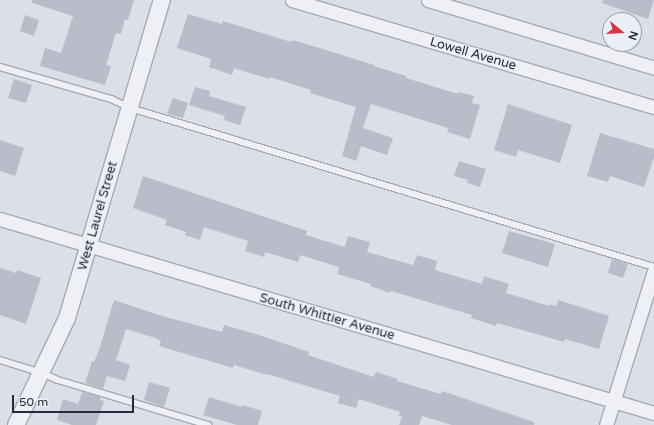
<!DOCTYPE html>
<html>
<head>
<meta charset="utf-8">
<style>
	body { margin:0 }
	#map { position:relative; width:654px; height:425px; overflow:hidden; background:#dcdfe7; font-family:"Varela Round",sans-serif }
	div>[style] { position:absolute }
	.building>* { inset:0; background:#b9bdca }
	.roads { filter:drop-shadow(1px 0 #a5a9b4) drop-shadow(-1px 0 #a5a9b4) drop-shadow(0 1px #a5a9b4) drop-shadow(0 -1px #a5a9b4) }
	.service>* { height:6px; margin:-3px; padding:0 3px; transform-origin:3px; border-radius:3px; background:#eef0f5 }
	.minor>* { height:13px; margin:-6.5px; padding:0 6.5px; transform-origin:6.5px; border-radius:6.5px; background:#eef0f5 }
	.tertiary>* { height:16px; margin:-8px; padding:0 8px; transform-origin:8px; border-radius:8px; background:#eef0f5 }
	span { translate:-50% -50%; white-space:nowrap; text-align:center; line-height:1.15; -webkit-text-stroke:3px #ebeef5; paint-order:stroke }
	.street-label { font-size:13px; color:#252b3d }
	.north { position:absolute; left:602px; top:12px; width:40px; height:40px; box-sizing:border-box; background:#ebeef5; border:1px solid #9ca0ab; border-radius:50%; rotate:108deg; font-size:11px; font-weight:700; line-height:16px; text-align:center; color:#252b3d }
	.north::after { content:''; display:block; margin:auto; width:14px; height:18px; background:#d4383f; clip-path:polygon(50% 0,100% 100%,50% 72%,0 100%) }
	.scale { position:absolute; left:12px; top:395px; width:122px; height:18px; box-sizing:border-box; border:2px solid #252b3d; border-top:0; padding-left:5px; font-size:12px; line-height:14px; white-space:nowrap; color:#252b3d; -webkit-text-stroke:3px #ebeef5; paint-order:stroke }
</style>
</head>
<body>
<div id="map">
	<div class="building">
		<div style="clip-path:polygon(32px 0,134px 0,128px 20px,125px 19px,121px 34px,116px 33px,106px 65px,111px 66px,105px 85px,40px 66px,45px 48px,61px 53px,73px 16px,32px 3px)"></div>
		<div style="clip-path:polygon(603px 0,654px 0,648px 19px,602px 3px)"></div>
		<div style="clip-path:polygon(188px 14px,222px 24px,223px 21px,291px 42px,292px 40px,323px 49px,374px 65px,374px 66px,406px 76px,406px 78px,458px 94px,459px 92px,474px 96px,472px 103px,480px 105px,470px 139px,447px 132px,448px 128px,371px 104px,363px 128px,393px 138px,387px 155px,361px 146px,356px 161px,342px 156px,356px 107px,310px 93px,311px 90px,270px 77px,269px 79px,234px 68px,232px 75px,209px 67px,211px 59px,177px 48px)"></div>
		<div style="clip-path:polygon(25px 15px,39px 20px,34px 36px,20px 31px)"></div>
		<div style="clip-path:polygon(14px 79px,32px 85px,26px 103px,8px 98px)"></div>
		<div style="clip-path:polygon(195px 87px,210px 91px,209px 96px,246px 107px,240px 125px,224px 120px,225px 116px,189px 105px)"></div>
		<div style="clip-path:polygon(173px 98px,188px 103px,183px 118px,167px 114px)"></div>
		<div style="clip-path:polygon(508px 104px,572px 125px,560px 163px,518px 150px,516px 157px,494px 150px)"></div>
		<div style="clip-path:polygon(600px 133px,654px 149px,654px 157px,644px 187px,610px 176px,608px 182px,587px 176px)"></div>
		<div style="clip-path:polygon(0 140px,24px 148px,15px 176px,0 171px)"></div>
		<div style="clip-path:polygon(459px 161px,486px 169px,480px 187px,467px 183px,468px 180px,454px 176px)"></div>
		<div style="clip-path:polygon(143px 176px,307px 231px,306px 235px,345px 247px,348px 236px,370px 242px,367px 252px,413px 265px,417px 255px,437px 261px,435px 270px,482px 284px,484px 276px,509px 284px,506px 293px,549px 306px,549px 304px,556px 306px,558px 300px,609px 316px,599px 349px,565px 339px,564px 342px,497px 323px,496px 326px,471px 318px,472px 315px,391px 291px,390px 293px,370px 286px,371px 284px,337px 274px,339px 267px,300px 255px,298px 262px,265px 252px,264px 257px,245px 251px,248px 241px,204px 227px,200px 240px,185px 235px,186px 232px,165px 225px,167px 220px,133px 208px)"></div>
		<div style="clip-path:polygon(509px 231px,555px 244px,548px 267px,502px 253px)"></div>
		<div style="clip-path:polygon(612px 259px,628px 264px,623px 278px,608px 273px)"></div>
		<div style="clip-path:polygon(0 268px,16px 273px,17px 270px,41px 278px,26px 324px,0 315px)"></div>
		<div style="clip-path:polygon(114px 300px,162px 316px,222px 332px,224px 325px,256px 334px,309px 352px,308px 355px,374px 377px,376px 372px,398px 379px,397px 381px,441px 394px,442px 391px,534px 422px,534px 425px,452px 425px,422px 416px,419px 425px,399px 425px,402px 417px,399px 416px,400px 412px,359px 399px,356px 408px,338px 403px,340px 396px,267px 374px,267px 375px,234px 365px,233px 368px,159px 346px,161px 341px,155px 338px,126px 329px,116px 360px,130px 365px,125px 381px,107px 376px,103px 389px,85px 383px,92px 361px,94px 362px,99px 350px)"></div>
		<div style="clip-path:polygon(149px 382px,170px 388px,164px 407px,144px 400px)"></div>
		<div style="clip-path:polygon(82px 392px,100px 397px,100px 400px,104px 401px,96px 425px,72px 425px,57px 420px,63px 399px,78px 404px)"></div>
		<div style="clip-path:polygon(209px 397px,242px 407px,243px 405px,262px 411px,258px 425px,237px 425px,203px 415px)"></div>
	</div>
	<div class="roads">
		<div class="service">
			<div style="left:0;top:67px;width:116px;rotate:16.1deg"></div>
			<div style="left:111px;top:99px;width:21px;rotate:25deg"></div>
			<div style="left:130px;top:108px;width:21px;rotate:17deg"></div>
			<div style="left:150px;top:114px;width:527px;rotate:16.89deg"></div>
			<div style="left:0;top:360px;width:44px;rotate:17.2deg"></div>
			<div style="left:42px;top:373px;width:17px;rotate:24deg"></div>
			<div style="left:58px;top:380px;width:157px;rotate:16.7deg"></div>
		</div>
		<div class="minor">
			<div style="left:292px;top:0;width:377px;rotate:16.5deg"></div>
			<div style="left:428px;top:0;width:236px;rotate:16.7deg"></div>
			<div style="left:0;top:219px;width:682px;rotate:16.52deg"></div>
			<div style="left:606px;top:425px;width:161px;rotate:-72.7deg"></div>
		</div>
		<div class="tertiary">
			<div style="left:16px;top:425px;width:119px;rotate:-64.5deg"></div>
			<div style="left:67px;top:318px;width:332px;rotate:-73.4deg"></div>
		</div>
	</div>
	<div class="street-label">
		<span style="left:473px;top:54px;rotate:16deg">Lowell Avenue</span>
		<span style="left:98px;top:216px;rotate:-74deg">West Laurel Street</span>
		<span style="left:327px;top:317px;rotate:16deg">South Whittier Avenue</span>
	</div>
	<div class="north">N</div>
	<div class="scale">50 m</div>
</div>
</body>
</html>
